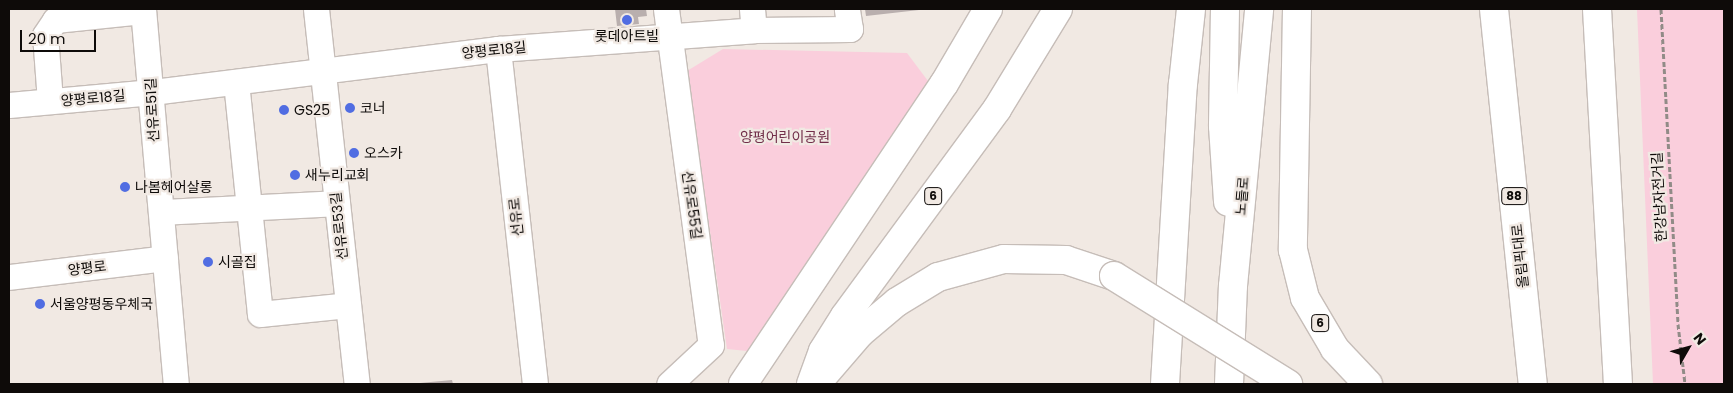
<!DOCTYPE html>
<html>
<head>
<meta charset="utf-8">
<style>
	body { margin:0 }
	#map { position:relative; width:1733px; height:393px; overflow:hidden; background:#f1e9e3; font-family:Poppins,"Noto Sans KR",sans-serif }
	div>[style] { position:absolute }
	.green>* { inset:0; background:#facedc }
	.building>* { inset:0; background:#b9afae }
	.path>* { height:3px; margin-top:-1.5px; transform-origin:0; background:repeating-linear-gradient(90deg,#918b87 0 5px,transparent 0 7.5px) }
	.roads { filter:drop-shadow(1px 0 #c6bdb8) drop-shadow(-1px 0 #c6bdb8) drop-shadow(0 1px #c6bdb8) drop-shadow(0 -1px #c6bdb8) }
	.minor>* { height:25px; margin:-12.5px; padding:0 12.5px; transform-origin:12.5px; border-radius:12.5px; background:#fff }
	.major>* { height:28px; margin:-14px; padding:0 14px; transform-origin:14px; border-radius:14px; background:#fff }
	.highway>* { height:28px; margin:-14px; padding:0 14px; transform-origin:14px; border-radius:14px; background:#fff }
	.bridges { filter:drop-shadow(1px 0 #c6bdb8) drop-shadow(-1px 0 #c6bdb8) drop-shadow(0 1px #c6bdb8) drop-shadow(0 -1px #c6bdb8) }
	.major-bridge>* { height:28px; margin:-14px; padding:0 14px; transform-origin:14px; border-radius:14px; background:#fff }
	.dots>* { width:14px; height:14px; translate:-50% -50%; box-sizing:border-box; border:2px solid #f1e9e3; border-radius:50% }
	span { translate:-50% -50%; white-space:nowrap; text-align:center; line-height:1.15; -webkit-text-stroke:4.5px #f1e9e3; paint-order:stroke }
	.shield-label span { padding:1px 4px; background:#f1e9e3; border:1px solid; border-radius:4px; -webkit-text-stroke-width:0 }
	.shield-label { font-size:12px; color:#0e0b09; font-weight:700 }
	.poi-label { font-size:14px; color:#0e0b09 }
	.left { translate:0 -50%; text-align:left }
	.street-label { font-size:14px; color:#0e0b09 }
	.park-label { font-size:14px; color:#722f4a }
	.frame { position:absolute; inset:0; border:10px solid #0e0b09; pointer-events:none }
	.north { position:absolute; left:1663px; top:323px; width:50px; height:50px; -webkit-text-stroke:4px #f1e9e3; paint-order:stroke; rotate:52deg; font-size:14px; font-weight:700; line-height:20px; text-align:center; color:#0e0b09 }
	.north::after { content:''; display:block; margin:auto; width:18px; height:22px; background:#0e0b09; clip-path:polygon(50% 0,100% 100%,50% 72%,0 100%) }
	.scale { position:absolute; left:20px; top:30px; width:76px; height:22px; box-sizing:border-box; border:2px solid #0e0b09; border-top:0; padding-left:6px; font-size:15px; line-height:18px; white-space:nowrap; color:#0e0b09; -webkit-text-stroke:4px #f1e9e3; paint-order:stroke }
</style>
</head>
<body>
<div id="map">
	<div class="green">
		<div style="clip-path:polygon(1637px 9px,1724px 9px,1724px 384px,1653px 384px)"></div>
		<div style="clip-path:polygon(723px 49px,907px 53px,928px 81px,747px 351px,727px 349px,687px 71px)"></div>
	</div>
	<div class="building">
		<div style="clip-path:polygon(615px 9px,646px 9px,647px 16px,638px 17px,639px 24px,617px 26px)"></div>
		<div style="clip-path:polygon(865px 9px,919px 9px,919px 10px,866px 16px)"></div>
		<div style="clip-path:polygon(452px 380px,453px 384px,420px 384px,420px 383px)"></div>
	</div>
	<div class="path">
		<div style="left:1661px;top:9px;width:315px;rotate:86.9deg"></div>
		<div style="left:1678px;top:324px;width:60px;rotate:83.3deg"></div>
		<div style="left:1722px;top:384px;width:2px"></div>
	</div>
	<div class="roads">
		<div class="minor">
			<div style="left:143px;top:9px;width:376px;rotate:85deg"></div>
			<div style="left:316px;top:9px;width:377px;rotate:83.8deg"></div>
			<div style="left:666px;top:9px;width:339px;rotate:82.4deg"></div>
			<div style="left:711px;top:345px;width:57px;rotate:137.1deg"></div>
			<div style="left:752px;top:9px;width:21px;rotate:85deg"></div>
			<div style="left:498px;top:49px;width:337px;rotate:83.7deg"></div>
			<div style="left:236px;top:82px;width:233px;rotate:84.1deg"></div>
			<div style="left:260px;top:314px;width:88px;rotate:-5.8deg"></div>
			<div style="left:50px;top:101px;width:66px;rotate:-94.3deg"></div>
			<div style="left:45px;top:35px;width:18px;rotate:-56deg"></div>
			<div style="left:55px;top:20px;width:88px;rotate:-5.8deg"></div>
			<div style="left:9px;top:105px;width:144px;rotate:-5.2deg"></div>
			<div style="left:152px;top:92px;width:349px;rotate:-7.1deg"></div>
			<div style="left:498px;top:49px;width:257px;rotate:-4.2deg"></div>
			<div style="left:754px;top:30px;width:96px;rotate:-0.6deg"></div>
			<div style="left:850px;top:29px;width:20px;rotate:-99deg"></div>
			<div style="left:162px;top:212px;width:175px;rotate:-2.9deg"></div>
			<div style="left:9px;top:277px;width:157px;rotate:-6.9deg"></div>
		</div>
		<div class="major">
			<div style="left:1225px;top:9px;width:117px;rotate:91deg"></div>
			<div style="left:1223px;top:126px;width:76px;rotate:86.2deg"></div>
			<div style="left:1297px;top:9px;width:241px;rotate:91deg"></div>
			<div style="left:1293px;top:250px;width:49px;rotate:76deg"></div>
			<div style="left:1305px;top:298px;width:59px;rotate:59.5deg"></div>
			<div style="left:1335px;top:349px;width:48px;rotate:46.7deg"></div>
			<div style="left:822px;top:377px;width:58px;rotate:-49.2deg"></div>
			<div style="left:860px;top:333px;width:48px;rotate:-40deg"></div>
			<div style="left:897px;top:302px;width:48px;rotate:-31.4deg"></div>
			<div style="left:938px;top:277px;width:68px;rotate:-15.3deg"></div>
			<div style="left:1004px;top:259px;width:62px;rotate:0.9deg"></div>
			<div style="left:1066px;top:260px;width:51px;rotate:18.4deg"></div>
			<div style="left:743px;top:384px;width:361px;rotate:-56.2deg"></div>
			<div style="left:944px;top:84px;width:87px;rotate:-59.6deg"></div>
			<div style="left:811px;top:384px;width:35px;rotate:-70deg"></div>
			<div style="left:823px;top:351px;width:41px;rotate:-57.8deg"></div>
			<div style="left:845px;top:316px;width:257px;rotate:-53.7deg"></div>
			<div style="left:997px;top:109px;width:117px;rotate:-58.6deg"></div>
			<div style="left:1165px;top:384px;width:301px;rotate:-86.6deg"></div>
			<div style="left:1183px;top:84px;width:75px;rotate:-83.9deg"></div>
			<div style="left:1229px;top:384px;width:98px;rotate:-87.7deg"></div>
			<div style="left:1233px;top:286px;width:278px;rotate:-84.6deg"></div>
		</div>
		<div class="highway">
			<div style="left:1494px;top:9px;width:377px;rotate:84.1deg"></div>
			<div style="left:1597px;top:9px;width:376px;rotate:86.8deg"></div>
		</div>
	</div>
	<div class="bridges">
		<div class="major-bridge">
			<div style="left:1114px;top:276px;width:205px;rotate:31.8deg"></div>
		</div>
	</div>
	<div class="dots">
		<div style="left:627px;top:20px;background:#516de2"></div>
		<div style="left:350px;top:108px;background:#516de2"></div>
		<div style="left:284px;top:110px;background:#516de2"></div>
		<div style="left:354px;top:153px;background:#516de2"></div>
		<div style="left:295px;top:175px;background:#516de2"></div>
		<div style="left:125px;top:187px;background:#516de2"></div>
		<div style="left:208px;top:262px;background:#516de2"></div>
		<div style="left:40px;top:304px;background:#516de2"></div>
	</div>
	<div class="shield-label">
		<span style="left:933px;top:196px">6</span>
		<span style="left:1514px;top:196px">88</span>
		<span style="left:1320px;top:323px">6</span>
	</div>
	<div class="poi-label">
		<span style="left:627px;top:36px">롯데아트빌</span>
		<span class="left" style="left:360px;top:108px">코너</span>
		<span class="left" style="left:294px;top:110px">GS25</span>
		<span class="left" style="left:364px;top:153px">오스카</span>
		<span class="left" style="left:305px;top:175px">새누리교회</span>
		<span class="left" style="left:135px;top:187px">나봄헤어살롱</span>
		<span class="left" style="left:218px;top:262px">시골집</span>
		<span class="left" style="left:50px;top:304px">서울양평동우체국</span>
	</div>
	<div class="street-label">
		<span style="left:494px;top:50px;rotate:-6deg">양평로18길</span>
		<span style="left:93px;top:98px;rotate:-5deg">양평로18길</span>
		<span style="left:152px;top:110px;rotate:-93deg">선유로51길</span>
		<span style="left:1242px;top:196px;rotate:-85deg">노들로</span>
		<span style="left:1659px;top:197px;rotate:-93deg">한강남자전거길</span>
		<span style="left:692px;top:205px;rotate:82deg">선유로55길</span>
		<span style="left:516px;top:217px;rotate:-96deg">선유로</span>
		<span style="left:339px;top:226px;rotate:-96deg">선유로53길</span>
		<span style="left:1520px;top:256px;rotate:-96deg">올림픽대로</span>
		<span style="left:87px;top:268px;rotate:-7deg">양평로</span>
	</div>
	<div class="park-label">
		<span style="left:785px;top:137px">양평어린이공원</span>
	</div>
	<div class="frame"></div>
	<div class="north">N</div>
	<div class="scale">20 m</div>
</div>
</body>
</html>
